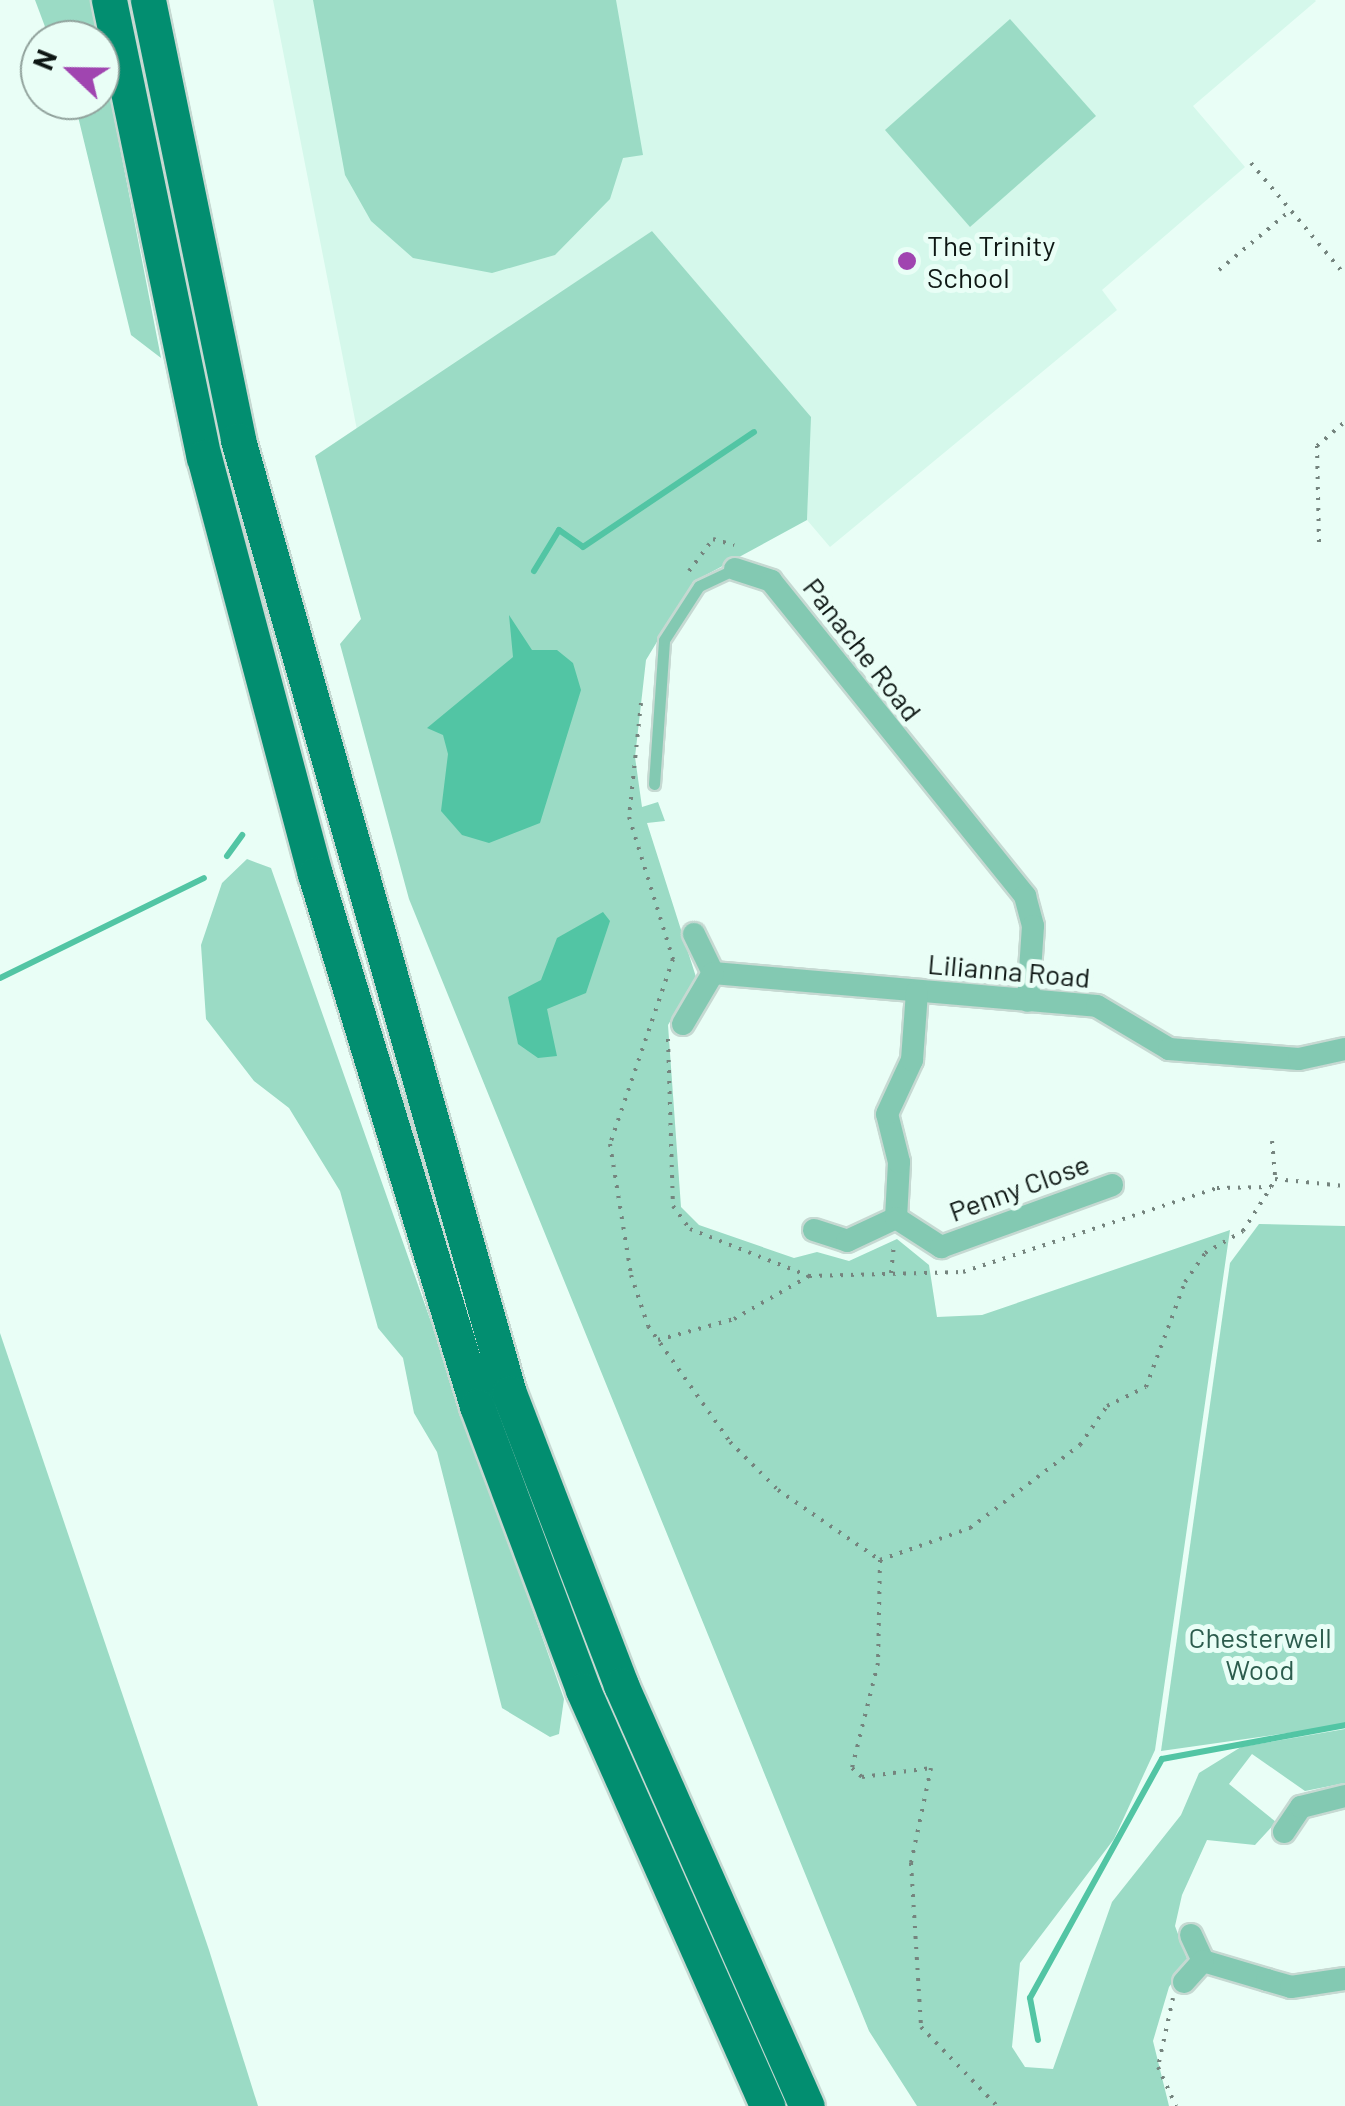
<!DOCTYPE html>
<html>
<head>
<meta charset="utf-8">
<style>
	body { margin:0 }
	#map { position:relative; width:1345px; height:2106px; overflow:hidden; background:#e9fef6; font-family:Barlow,sans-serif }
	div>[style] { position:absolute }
	.built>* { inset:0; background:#d5f8eb }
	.green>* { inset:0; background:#9bdbc5 }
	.water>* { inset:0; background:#52c5a4 }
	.stream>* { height:6px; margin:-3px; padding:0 3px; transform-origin:3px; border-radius:3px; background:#52c5a4 }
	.path>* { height:4px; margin-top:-2px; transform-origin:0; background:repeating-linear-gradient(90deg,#75847e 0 2.5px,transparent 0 10.5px) }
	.roads { filter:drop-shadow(2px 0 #c6d9d2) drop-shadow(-2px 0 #c6d9d2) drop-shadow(0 2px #c6d9d2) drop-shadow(0 -2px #c6d9d2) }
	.service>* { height:11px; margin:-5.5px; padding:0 5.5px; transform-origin:5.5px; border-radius:5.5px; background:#83c9b2 }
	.minor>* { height:22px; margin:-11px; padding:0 11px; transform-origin:11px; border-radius:11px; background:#83c9b2 }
	.trunk>* { height:35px; margin:-17.5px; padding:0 17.5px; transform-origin:17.5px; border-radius:17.5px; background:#028e70 }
	.dots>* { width:28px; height:28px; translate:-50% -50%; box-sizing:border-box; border:5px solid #e9fef6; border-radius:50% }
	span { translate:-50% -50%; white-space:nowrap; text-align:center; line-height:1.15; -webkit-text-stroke:10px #e9fef6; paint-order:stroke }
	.poi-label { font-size:28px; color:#0e1714 }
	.left { translate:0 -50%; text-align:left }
	.street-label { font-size:28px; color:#0e1714 }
	.park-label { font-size:28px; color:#2c5c4d }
	.north { position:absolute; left:20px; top:20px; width:100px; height:100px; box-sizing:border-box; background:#e9fef6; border:2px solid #91a29c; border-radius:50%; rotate:292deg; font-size:28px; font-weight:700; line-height:40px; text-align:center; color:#0e1714 }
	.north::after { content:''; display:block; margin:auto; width:35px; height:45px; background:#a045b0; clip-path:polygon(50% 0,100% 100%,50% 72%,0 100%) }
</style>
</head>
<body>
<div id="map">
	<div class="built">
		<div style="clip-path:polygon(273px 0,1315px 0,1316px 1px,1193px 106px,1245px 167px,1102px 290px,1117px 310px,830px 547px,807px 520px,810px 417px,652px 231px,357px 430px)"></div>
	</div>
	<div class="green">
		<div style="clip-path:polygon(35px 0,91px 0,99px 40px,50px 40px)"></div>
		<div style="clip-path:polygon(313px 0,616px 0,643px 155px,623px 158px,610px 199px,555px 255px,492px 273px,413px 258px,371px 221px,345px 175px)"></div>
		<div style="clip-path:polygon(1010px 19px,1096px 116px,970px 227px,885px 130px)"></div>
		<div style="clip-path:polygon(100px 45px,161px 358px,131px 335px,74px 100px,100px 100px)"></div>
		<div style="clip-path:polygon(652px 231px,811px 417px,807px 520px,693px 582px,646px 660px,635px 757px,642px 807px,658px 802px,665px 821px,647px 823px,696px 977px,668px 1025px,681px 1207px,699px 1225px,794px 1258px,817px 1252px,849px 1261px,897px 1239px,929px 1265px,937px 1317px,982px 1315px,1230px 1230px,1155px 1750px,1114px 1839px,1020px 1963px,1012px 2047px,1025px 2067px,1053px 2069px,1112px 1902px,1181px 1815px,1199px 1773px,1241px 1747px,1345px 1729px,1345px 1783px,1305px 1791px,1252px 1754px,1229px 1784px,1276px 1822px,1255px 1845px,1207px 1840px,1182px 1895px,1175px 1926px,1188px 1961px,1169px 1987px,1153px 2041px,1169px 2106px,917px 2106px,869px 2031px,409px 899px,340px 644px,361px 619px,315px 456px)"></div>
		<div style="clip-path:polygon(247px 859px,271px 868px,564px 1699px,559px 1734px,550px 1737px,502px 1708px,437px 1452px,414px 1413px,403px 1358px,378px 1328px,340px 1191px,289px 1108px,254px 1081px,206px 1019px,201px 945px,222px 883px)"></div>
		<div style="clip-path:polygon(1259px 1224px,1345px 1226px,1345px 1725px,1161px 1751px,1230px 1263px)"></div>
		<div style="clip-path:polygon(0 1333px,209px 1950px,258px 2106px,0 2106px)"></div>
	</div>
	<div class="water">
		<div style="clip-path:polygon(509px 615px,532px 650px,557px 650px,573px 663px,581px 690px,540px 823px,489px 843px,462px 835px,441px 811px,448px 754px,443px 735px,427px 728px,513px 657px)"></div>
		<div style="clip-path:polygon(603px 912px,610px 921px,586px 993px,547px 1009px,557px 1056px,538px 1058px,518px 1044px,508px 997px,541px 980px,557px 938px)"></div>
	</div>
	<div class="stream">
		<div style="left:534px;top:571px;width:48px;rotate:-58.6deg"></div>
		<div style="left:559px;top:530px;width:29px;rotate:35deg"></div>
		<div style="left:583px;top:547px;width:206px;rotate:-33.9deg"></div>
		<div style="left:227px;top:856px;width:26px;rotate:-54deg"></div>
		<div style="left:0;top:978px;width:227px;rotate:-26.1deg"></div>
		<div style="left:1038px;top:2040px;width:43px;rotate:-100.8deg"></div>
		<div style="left:1030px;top:1998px;width:273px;rotate:-61.1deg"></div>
		<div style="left:1162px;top:1759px;width:186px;rotate:-10.5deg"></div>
	</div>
	<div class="path">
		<div style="left:1251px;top:163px;width:146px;rotate:50deg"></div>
		<div style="left:1219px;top:270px;width:94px;rotate:-39.8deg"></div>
		<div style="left:1319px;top:542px;width:96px;rotate:-91.2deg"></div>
		<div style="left:1317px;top:446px;width:37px;rotate:-41deg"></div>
		<div style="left:689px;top:571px;width:40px;rotate:-53deg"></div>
		<div style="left:713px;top:539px;width:22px;rotate:16deg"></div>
		<div style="left:641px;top:703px;width:115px;rotate:96deg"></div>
		<div style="left:629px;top:817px;width:149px;rotate:72.8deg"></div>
		<div style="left:673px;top:959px;width:195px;rotate:108.8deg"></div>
		<div style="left:610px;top:1144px;width:133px;rotate:80.9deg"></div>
		<div style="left:631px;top:1275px;width:54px;rotate:71.6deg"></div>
		<div style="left:648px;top:1326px;width:142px;rotate:54.7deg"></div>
		<div style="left:730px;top:1442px;width:68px;rotate:45deg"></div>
		<div style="left:778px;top:1490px;width:124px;rotate:34.5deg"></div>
		<div style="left:880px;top:1560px;width:103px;rotate:91.1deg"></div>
		<div style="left:878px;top:1663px;width:108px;rotate:103.9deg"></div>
		<div style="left:852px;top:1768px;width:13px;rotate:42deg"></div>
		<div style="left:862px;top:1777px;width:70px;rotate:-7.4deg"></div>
		<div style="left:931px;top:1768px;width:97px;rotate:101.9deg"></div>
		<div style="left:911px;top:1863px;width:164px;rotate:86.5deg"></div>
		<div style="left:921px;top:2027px;width:110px;rotate:46.1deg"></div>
		<div style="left:668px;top:1039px;width:167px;rotate:88.3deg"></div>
		<div style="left:673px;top:1206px;width:29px;rotate:54deg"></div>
		<div style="left:690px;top:1229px;width:128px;rotate:21.6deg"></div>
		<div style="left:1272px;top:1141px;width:35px;rotate:85deg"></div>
		<div style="left:891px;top:1273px;width:31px;rotate:-84deg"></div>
		<div style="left:658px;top:1340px;width:79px;rotate:-15.4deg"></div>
		<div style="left:734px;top:1319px;width:86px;rotate:-29.8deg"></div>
		<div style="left:809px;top:1276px;width:154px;rotate:-1.5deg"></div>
		<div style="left:963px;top:1272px;width:268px;rotate:-18.3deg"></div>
		<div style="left:1217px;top:1188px;width:54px;rotate:-1.1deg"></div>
		<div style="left:1271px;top:1187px;width:9px;rotate:-63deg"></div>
		<div style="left:1275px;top:1179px;width:70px;rotate:5.7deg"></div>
		<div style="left:880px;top:1560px;width:96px;rotate:-19.6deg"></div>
		<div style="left:970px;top:1528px;width:138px;rotate:-37deg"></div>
		<div style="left:1080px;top:1445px;width:47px;rotate:-55.3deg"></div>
		<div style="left:1107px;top:1406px;width:43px;rotate:-26deg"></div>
		<div style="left:1146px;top:1387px;width:112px;rotate:-69.6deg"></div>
		<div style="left:1185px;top:1282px;width:35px;rotate:-55deg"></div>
		<div style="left:1205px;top:1253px;width:44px;rotate:-30.1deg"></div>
		<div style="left:1243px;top:1231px;width:52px;rotate:-57.5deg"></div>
		<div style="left:1173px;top:1998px;width:71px;rotate:102.3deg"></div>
		<div style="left:1158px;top:2067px;width:43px;rotate:65.2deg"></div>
	</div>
	<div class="roads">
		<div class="service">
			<div style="left:654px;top:784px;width:144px;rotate:-86deg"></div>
			<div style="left:664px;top:640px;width:64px;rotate:-57.1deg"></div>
			<div style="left:699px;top:586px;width:40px;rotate:-25deg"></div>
		</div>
		<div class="minor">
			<div style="left:735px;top:569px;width:38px;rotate:18deg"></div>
			<div style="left:771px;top:581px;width:405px;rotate:51.1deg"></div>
			<div style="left:1025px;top:896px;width:31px;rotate:75deg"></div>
			<div style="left:1033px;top:926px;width:75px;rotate:93.8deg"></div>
			<div style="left:694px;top:934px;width:43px;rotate:64deg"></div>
			<div style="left:713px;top:973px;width:385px;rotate:4.9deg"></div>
			<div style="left:1097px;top:1006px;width:84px;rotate:30.8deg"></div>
			<div style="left:1169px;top:1049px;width:130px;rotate:4.4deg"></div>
			<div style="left:1299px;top:1059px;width:47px;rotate:-12.3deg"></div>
			<div style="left:683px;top:1024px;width:59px;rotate:-59.5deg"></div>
			<div style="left:896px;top:1218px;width:56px;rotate:-86.9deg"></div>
			<div style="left:899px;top:1162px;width:49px;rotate:-104deg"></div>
			<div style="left:887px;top:1114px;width:60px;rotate:-65.2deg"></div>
			<div style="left:912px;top:1060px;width:68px;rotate:-85.8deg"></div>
			<div style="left:814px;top:1230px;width:35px;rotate:18deg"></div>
			<div style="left:847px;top:1241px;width:54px;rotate:-25.1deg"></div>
			<div style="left:896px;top:1218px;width:54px;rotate:32.8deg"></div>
			<div style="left:941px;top:1247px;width:182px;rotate:-19.9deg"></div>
			<div style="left:1284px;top:1832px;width:30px;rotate:-56deg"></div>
			<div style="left:1301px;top:1807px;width:45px;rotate:-14deg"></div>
			<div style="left:1191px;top:1935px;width:29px;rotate:65deg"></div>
			<div style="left:1203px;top:1961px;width:67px;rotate:16.5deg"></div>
			<div style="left:1267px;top:1980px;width:25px;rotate:16deg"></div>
			<div style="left:1291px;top:1987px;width:55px;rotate:-8.4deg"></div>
			<div style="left:1184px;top:1982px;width:28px;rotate:-48deg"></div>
		</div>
		<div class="trunk">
			<div style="left:109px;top:0;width:467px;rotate:78.3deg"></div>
			<div style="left:204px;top:457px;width:432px;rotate:75.1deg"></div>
			<div style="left:315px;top:874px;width:556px;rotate:73.06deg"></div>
			<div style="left:477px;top:1406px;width:303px;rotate:69.5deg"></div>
			<div style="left:583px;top:1690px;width:455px;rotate:66.1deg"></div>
			<div style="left:148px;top:0;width:449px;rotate:78.4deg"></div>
			<div style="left:238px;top:440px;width:991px;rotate:74.13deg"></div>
			<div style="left:509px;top:1393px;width:313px;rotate:69deg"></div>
			<div style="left:621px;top:1685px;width:460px;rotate:66.2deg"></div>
		</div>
	</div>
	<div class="dots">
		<div style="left:907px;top:261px;background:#a045b0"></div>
	</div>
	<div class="poi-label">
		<span class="left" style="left:927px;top:261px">The Trinity<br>School</span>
	</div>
	<div class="street-label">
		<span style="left:863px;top:649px;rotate:52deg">Panache Road</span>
		<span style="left:1009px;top:970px;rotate:5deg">Lilianna Road</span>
		<span style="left:1019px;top:1187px;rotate:-20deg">Penny Close</span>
	</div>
	<div class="park-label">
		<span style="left:1260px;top:1653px">Chesterwell<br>Wood</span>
	</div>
	<div class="north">N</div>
</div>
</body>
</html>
